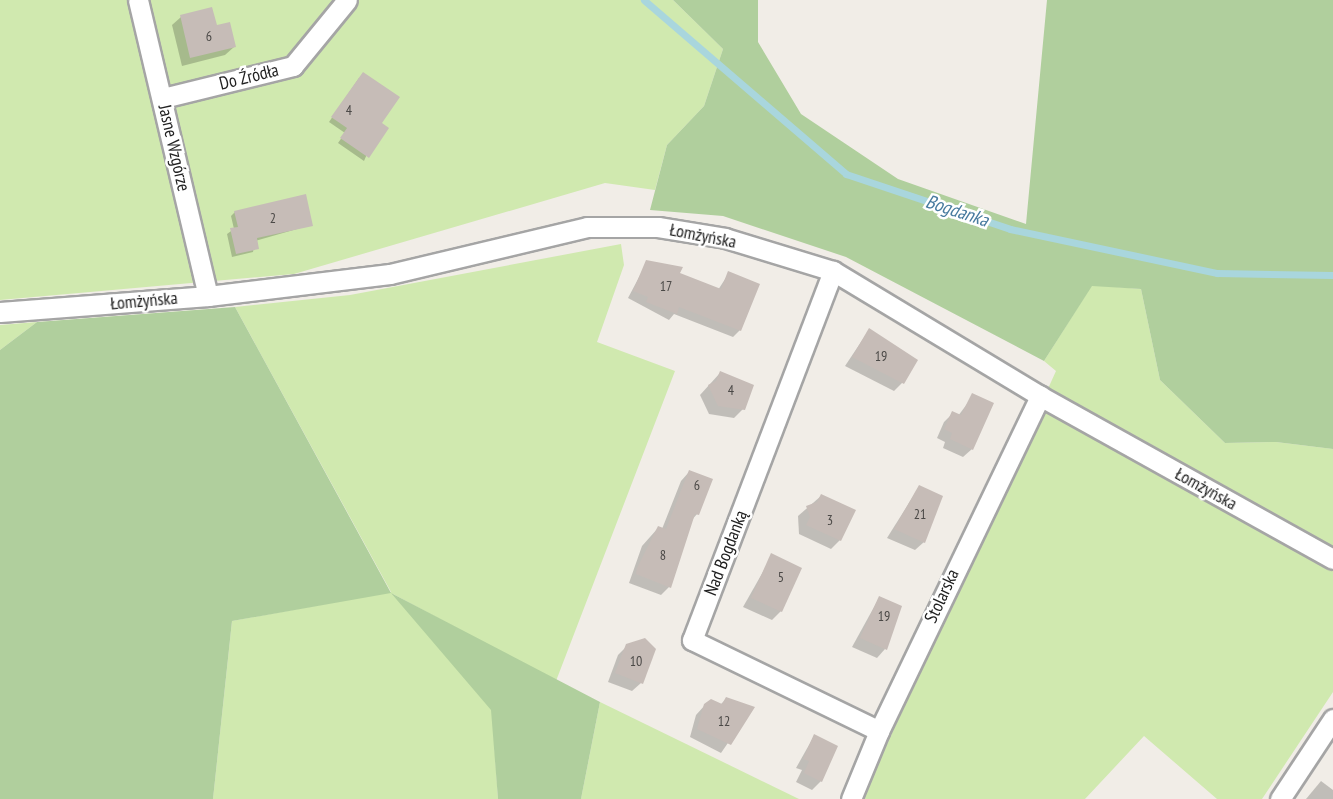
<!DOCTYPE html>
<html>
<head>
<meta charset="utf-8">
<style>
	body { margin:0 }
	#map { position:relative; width:1333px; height:799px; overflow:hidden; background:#f1ede7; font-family:"PT Sans Narrow",sans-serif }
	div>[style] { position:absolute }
	.grass>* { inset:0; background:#d0e9af }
	.forest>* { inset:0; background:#b0cf9d }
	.shadow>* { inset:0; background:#0003 }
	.stream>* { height:7px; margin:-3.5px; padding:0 3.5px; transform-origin:3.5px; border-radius:3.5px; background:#a9d6dd }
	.building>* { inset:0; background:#c6bcb7 }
	.roads { filter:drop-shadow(2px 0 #a5a5a5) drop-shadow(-2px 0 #a5a5a5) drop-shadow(0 2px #a5a5a5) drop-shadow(0 -2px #a5a5a5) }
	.minor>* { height:19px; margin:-9.5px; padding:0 9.5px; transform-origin:9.5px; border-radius:9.5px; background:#fff }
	span { translate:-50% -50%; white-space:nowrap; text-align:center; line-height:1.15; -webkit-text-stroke:5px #fff; paint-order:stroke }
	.number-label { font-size:14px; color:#4a4846 }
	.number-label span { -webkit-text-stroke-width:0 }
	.street-label { font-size:18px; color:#212121 }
	.water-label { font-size:19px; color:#487b9f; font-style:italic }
</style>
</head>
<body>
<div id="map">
	<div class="grass">
		<div style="clip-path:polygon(0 0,673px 0,723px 49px,704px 106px,667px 145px,655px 190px,605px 183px,294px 274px,0 300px)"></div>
		<div style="clip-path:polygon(621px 244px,624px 265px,597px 342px,675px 371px,556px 681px,393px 594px,492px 710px,498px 799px,213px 799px,232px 621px,391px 592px,235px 307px,350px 295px)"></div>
		<div style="clip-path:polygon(1092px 285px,1141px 289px,1160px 380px,1225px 443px,1276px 442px,1333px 449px,1333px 692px,1262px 799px,1217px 799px,1144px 736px,1085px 799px,862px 799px,1056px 371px,1044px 361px)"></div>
		<div style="clip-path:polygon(37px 322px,0 350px,0 325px)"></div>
		<div style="clip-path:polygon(600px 702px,799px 799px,581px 799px)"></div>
	</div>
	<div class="forest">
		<div style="clip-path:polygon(673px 0,758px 0,758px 42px,801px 114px,898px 179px,1026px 224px,1047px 0,1333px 0,1333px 449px,1276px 442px,1225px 443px,1160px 380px,1141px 289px,1092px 286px,1044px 361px,846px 257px,723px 216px,650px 210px,667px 145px,704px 106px,723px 49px)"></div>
		<div style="clip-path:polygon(235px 307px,391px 593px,600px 702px,581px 799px,498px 799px,491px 710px,391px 593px,232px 621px,213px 799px,0 799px,0 350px,37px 322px)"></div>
	</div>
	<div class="shadow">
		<div style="clip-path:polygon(181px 17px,215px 27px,234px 47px,225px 55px,182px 66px,172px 25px)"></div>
		<div style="clip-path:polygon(359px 78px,380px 124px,364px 161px,338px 143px,345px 133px,329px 122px)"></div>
		<div style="clip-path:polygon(235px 212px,311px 225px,255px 241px,253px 252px,232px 257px,227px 234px,234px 229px,231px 216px)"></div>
		<div style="clip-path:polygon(647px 262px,718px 290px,729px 273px,740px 330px,733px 337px,674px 314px,669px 320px,628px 298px)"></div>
		<div style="clip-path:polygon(869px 330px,903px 382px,894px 391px,845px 366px)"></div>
		<div style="clip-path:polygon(720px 373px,743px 409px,734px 418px,709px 414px,700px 395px)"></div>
		<div style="clip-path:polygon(973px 396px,972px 449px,963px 457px,943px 448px,945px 442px,937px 438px,944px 422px,953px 413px,958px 416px)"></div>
		<div style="clip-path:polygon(689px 472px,697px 514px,691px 521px,669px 587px,661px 595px,629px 583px,642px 546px,658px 528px,662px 529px,681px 481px)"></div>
		<div style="clip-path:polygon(919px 487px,924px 542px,915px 550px,887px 538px)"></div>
		<div style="clip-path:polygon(821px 496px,840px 540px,831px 549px,799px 534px,798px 516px)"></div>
		<div style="clip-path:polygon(772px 556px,781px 611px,772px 620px,743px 607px)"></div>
		<div style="clip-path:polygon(879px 598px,885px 649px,877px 658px,852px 647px)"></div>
		<div style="clip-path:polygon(627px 646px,641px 683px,632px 691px,608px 682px,618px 655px)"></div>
		<div style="clip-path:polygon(726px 699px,752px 708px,721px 753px,690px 737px,696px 715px,705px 705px,720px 705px)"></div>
		<div style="clip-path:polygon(814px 736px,821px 781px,812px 790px,796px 782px,802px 770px,796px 768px)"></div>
		<div style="clip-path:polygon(1321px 781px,1333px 790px,1333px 799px,1306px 799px)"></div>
	</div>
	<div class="stream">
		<div style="left:644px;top:0;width:267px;rotate:40.7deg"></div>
		<div style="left:846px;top:174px;width:173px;rotate:18.5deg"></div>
		<div style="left:1010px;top:229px;width:212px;rotate:12deg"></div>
		<div style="left:1217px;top:273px;width:116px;rotate:1deg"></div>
	</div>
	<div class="building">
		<div style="clip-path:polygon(212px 7px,217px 25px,230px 22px,236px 47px,190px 58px,180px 15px)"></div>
		<div style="clip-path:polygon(363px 72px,400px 97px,382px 123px,389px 128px,369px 158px,340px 138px,347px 128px,331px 117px)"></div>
		<div style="clip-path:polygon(306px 194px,313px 226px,257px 238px,259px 249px,236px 254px,230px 228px,238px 227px,234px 211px)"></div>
		<div style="clip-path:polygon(646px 260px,683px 267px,680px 273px,721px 289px,728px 271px,760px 284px,741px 331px,679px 307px,677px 314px,646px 302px,648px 297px,633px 291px)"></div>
		<div style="clip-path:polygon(869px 328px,918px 360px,904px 384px,852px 357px)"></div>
		<div style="clip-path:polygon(720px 371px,754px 385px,745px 410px,718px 406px,708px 385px,716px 381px)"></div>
		<div style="clip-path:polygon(972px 393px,994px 403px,973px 450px,950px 439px,952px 433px,944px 429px,952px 411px,961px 415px)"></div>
		<div style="clip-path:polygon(689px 470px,713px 479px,699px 515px,695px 514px,671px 588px,636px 574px,637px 568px,658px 526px,666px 529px)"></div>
		<div style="clip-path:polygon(919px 485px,943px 496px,925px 543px,894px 529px)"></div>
		<div style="clip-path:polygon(821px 494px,856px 510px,841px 541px,806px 525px,810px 517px,806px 506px,817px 502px)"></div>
		<div style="clip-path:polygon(771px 553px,802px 568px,782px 612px,751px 598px)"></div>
		<div style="clip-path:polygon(879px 596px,902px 606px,887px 650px,860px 638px)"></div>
		<div style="clip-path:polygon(645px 638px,656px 649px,643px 684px,615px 673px,626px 644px)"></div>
		<div style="clip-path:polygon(726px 697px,755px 707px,731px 745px,697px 729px,704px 704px,711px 699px,722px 704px)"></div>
		<div style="clip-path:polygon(814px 734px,838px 746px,822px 782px,804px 773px,809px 761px,803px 759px)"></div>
	</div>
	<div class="roads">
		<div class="minor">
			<div style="left:138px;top:0;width:304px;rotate:76.7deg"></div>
			<div style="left:163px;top:98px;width:134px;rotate:-13.8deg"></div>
			<div style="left:293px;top:66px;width:85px;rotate:-50.7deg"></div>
			<div style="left:833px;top:271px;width:395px;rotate:110.9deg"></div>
			<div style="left:692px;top:640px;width:208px;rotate:25.9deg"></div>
			<div style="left:0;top:312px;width:209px;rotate:-4.4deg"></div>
			<div style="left:208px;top:296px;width:183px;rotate:-6.9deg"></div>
			<div style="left:390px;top:274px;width:203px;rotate:-13.4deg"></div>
			<div style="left:587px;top:227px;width:71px"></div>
			<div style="left:658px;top:227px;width:68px;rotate:9.3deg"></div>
			<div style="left:725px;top:238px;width:113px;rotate:17deg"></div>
			<div style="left:833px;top:271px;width:242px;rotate:31.1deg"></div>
			<div style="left:1040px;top:396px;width:335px;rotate:29.1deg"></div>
			<div style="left:851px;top:799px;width:74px;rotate:-67.6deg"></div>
			<div style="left:879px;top:731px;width:372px;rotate:-64.3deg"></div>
			<div style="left:1280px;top:799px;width:96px;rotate:-56.5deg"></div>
		</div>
	</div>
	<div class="number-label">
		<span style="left:209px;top:36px">6</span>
		<span style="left:349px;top:110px">4</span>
		<span style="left:273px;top:218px">2</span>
		<span style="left:666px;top:286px">17</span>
		<span style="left:881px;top:356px">19</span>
		<span style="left:731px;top:390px">4</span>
		<span style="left:697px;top:485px">6</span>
		<span style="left:920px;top:514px">21</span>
		<span style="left:830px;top:520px">3</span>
		<span style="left:663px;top:555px">8</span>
		<span style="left:781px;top:577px">5</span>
		<span style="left:884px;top:616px">19</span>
		<span style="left:636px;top:661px">10</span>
		<span style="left:724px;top:721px">12</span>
	</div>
	<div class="street-label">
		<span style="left:249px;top:77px;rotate:-14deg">Do Źródła</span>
		<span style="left:174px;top:148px;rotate:77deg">Jasne Wzgórze</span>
		<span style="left:703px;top:236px;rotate:11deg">Łomżyńska</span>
		<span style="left:144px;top:301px;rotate:-5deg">Łomżyńska</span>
		<span style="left:1206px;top:489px;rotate:29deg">Łomżyńska</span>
		<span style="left:726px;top:553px;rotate:-69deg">Nad Bogdanką</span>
		<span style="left:942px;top:596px;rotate:-65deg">Stolarska</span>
	</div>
	<div class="water-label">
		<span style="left:957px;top:211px;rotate:18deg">Bogdanka</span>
	</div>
</div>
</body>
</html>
